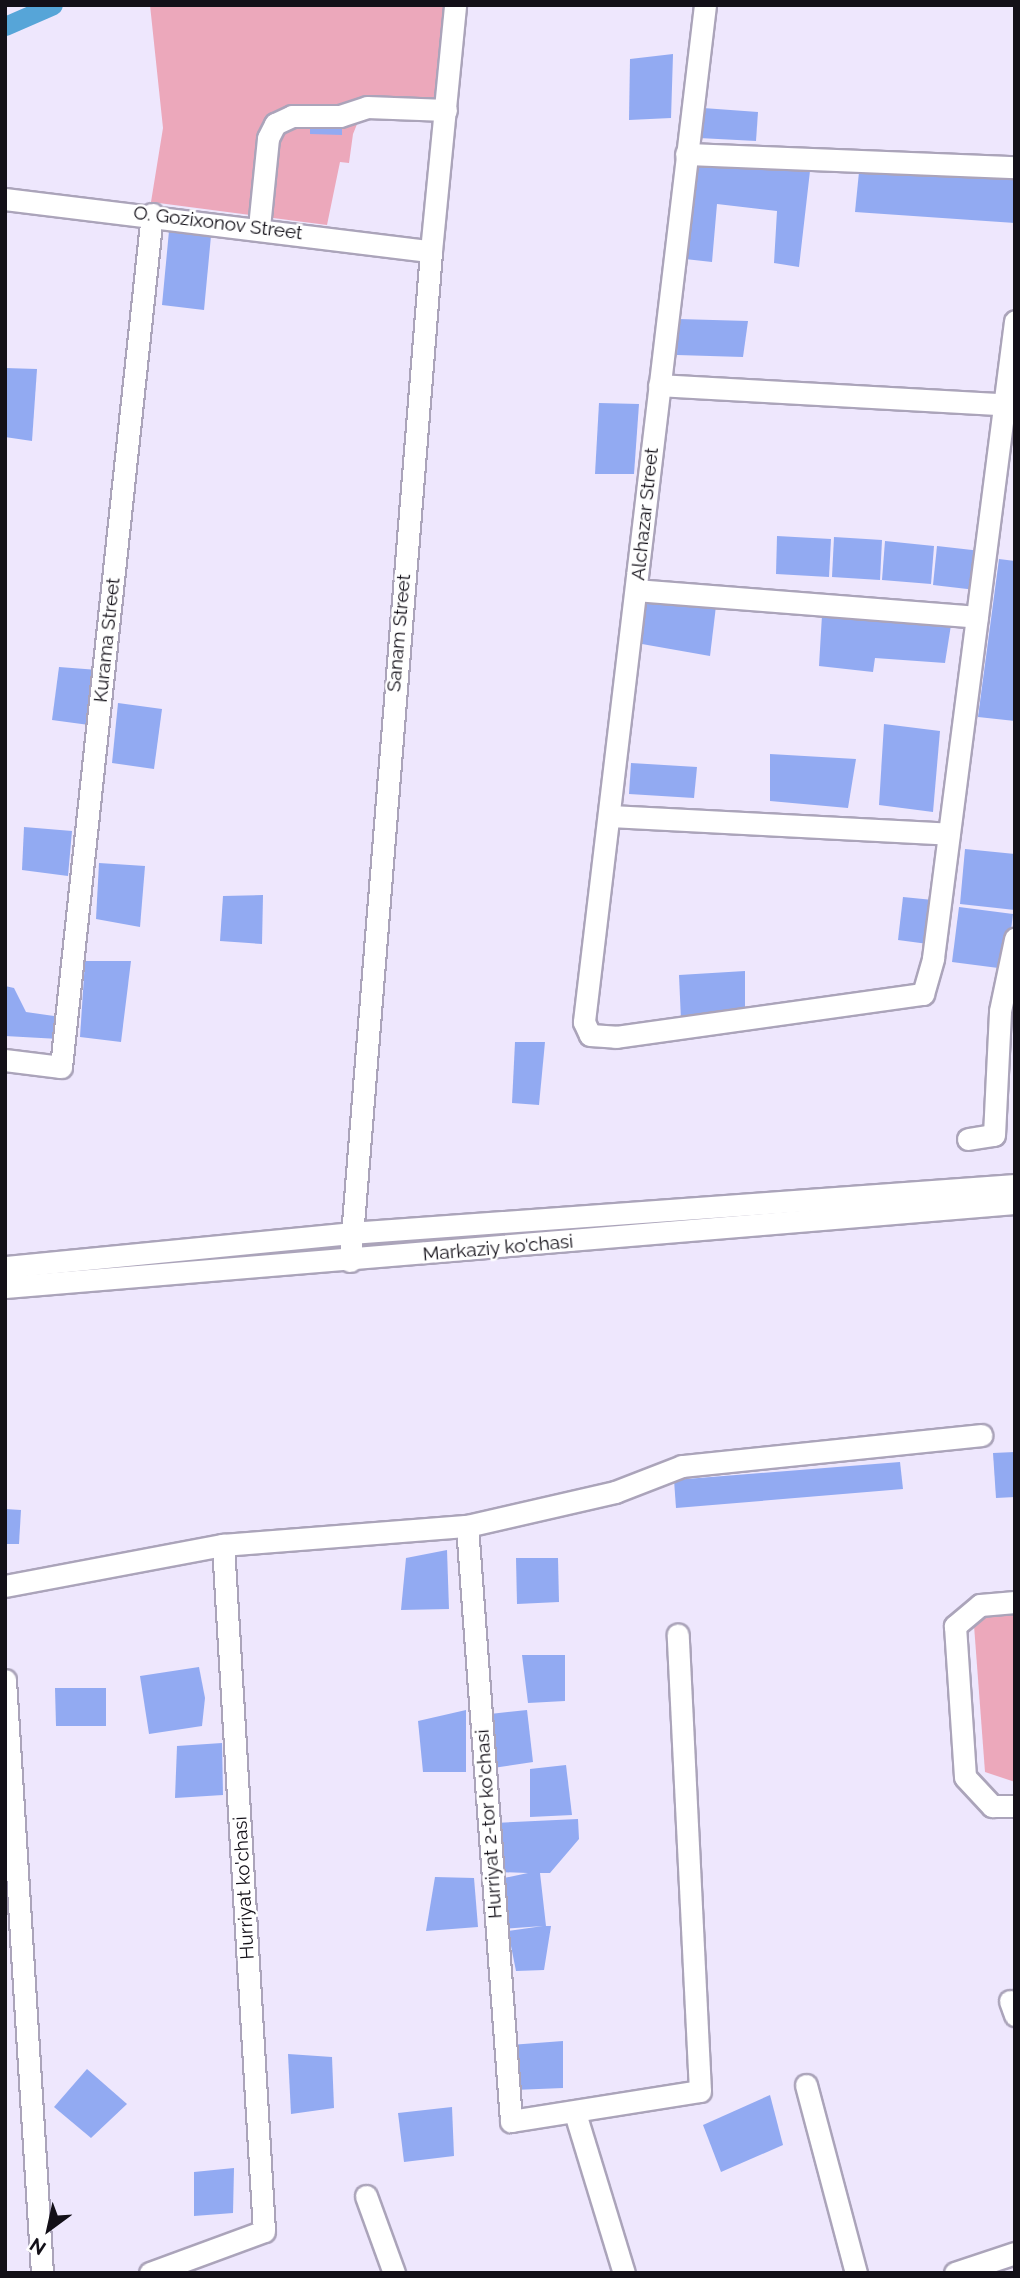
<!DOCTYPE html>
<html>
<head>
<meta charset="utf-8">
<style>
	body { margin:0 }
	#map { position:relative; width:1020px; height:2278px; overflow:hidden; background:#eee7fd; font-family:Raleway,sans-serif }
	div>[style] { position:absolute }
	.green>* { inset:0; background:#eca8bb }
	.canal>* { height:19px; margin:-9.5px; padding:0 9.5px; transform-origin:9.5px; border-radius:9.5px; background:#56a5d8 }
	.building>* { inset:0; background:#92aaf2 }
	.roads { filter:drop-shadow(2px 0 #aba4ba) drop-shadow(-2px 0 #aba4ba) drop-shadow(0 2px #aba4ba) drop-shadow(0 -2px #aba4ba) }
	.minor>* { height:21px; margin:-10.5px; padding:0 10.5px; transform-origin:10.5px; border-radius:10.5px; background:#fff }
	span { translate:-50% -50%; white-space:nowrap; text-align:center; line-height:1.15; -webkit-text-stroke:5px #fff; paint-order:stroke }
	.street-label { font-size:19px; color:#131018 }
	.frame { position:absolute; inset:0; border:7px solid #131018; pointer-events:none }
	.north { position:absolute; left:14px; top:2194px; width:70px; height:70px; -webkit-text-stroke:5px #fff; paint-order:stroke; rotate:213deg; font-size:19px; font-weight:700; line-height:28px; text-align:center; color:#131018 }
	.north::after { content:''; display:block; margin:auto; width:24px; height:32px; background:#131018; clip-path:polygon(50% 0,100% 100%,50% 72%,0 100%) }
</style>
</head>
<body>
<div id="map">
	<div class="green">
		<div style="clip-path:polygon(150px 5px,447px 5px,435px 117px,362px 112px,353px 134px,349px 163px,340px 162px,327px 225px,151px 202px,163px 128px)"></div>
		<div style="clip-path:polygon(1015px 1609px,1015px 1782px,985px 1772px,973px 1612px)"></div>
	</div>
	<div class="canal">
		<div style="left:5px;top:26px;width:52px;rotate:-23.6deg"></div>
	</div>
	<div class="building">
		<div style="clip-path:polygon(673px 54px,671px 118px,629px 120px,630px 59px)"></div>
		<div style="clip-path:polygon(703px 108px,758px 112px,756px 141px,699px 138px)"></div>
		<div style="clip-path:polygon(310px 118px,342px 119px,342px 135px,310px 134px)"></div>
		<div style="clip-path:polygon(697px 162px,810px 171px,799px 267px,774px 263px,777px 211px,717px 204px,712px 262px,685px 259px)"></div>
		<div style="clip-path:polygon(859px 172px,1015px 179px,1015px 223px,855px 212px)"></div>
		<div style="clip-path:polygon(169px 231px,211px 236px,204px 310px,162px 305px)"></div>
		<div style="clip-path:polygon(678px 319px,748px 321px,743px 357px,677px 355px)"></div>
		<div style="clip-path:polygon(5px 368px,37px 369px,32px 441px,5px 437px)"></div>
		<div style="clip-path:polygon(599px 403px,639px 404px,634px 474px,595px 474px)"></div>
		<div style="clip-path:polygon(777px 536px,831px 539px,829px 577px,776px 574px)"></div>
		<div style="clip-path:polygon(834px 537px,882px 540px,880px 580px,832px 577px)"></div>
		<div style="clip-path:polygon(885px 541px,934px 546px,931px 584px,882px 580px)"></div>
		<div style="clip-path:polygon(937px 546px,981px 551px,976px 590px,933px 585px)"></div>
		<div style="clip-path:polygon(999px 559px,1015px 561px,1015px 721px,978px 717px)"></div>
		<div style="clip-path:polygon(646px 601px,716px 606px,710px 656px,642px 644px)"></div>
		<div style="clip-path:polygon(822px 615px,951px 625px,945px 663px,875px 658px,873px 672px,819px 666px)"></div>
		<div style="clip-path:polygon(59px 667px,98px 670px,89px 725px,52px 720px)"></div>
		<div style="clip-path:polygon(118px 703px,162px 709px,154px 769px,112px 763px)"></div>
		<div style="clip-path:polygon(884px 724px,940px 731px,933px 812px,879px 805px)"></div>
		<div style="clip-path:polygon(770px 754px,856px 759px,848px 808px,770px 801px)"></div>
		<div style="clip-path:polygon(631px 763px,697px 767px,694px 798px,629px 794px)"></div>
		<div style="clip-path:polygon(24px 827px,72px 831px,68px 876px,22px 870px)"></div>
		<div style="clip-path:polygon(965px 849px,1015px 854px,1015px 910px,960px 904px)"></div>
		<div style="clip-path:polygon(99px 863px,145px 866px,140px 927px,96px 919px)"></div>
		<div style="clip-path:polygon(263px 895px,262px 944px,220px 941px,223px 896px)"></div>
		<div style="clip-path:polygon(903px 897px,933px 900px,928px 944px,898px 940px)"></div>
		<div style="clip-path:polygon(959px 907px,1013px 914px,1006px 969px,952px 962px)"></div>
		<div style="clip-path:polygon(85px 961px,131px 961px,121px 1042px,80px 1037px)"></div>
		<div style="clip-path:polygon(745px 971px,745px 1015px,681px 1020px,679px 975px)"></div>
		<div style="clip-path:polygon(5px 986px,14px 988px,26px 1012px,61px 1017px,59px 1039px,5px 1036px)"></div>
		<div style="clip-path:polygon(515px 1042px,545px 1042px,539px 1105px,512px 1103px)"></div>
		<div style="clip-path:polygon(1015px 1452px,1015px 1497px,996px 1498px,993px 1453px)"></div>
		<div style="clip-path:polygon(900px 1462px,903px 1489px,676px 1508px,674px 1480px)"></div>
		<div style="clip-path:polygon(5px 1509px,21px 1510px,19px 1544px,5px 1544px)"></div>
		<div style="clip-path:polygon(447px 1550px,449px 1609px,401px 1610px,406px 1558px)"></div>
		<div style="clip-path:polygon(516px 1558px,558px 1558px,559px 1602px,517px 1604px)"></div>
		<div style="clip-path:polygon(522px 1655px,565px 1655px,565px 1701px,528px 1703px)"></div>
		<div style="clip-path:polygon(199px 1667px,205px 1698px,202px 1726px,149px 1734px,140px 1676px)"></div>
		<div style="clip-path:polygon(55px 1688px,106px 1688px,106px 1726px,56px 1726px)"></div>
		<div style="clip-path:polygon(466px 1710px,466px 1772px,423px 1772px,418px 1721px)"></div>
		<div style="clip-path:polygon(527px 1710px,533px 1762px,493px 1768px,490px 1714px)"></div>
		<div style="clip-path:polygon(222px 1743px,223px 1795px,175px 1798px,177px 1746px)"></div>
		<div style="clip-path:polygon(566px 1765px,572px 1815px,530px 1817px,530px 1769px)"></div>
		<div style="clip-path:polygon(578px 1819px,579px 1839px,550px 1873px,540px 1873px,546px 1926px,551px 1926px,544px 1970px,516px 1971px,508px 1931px,543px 1926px,500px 1929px,499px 1879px,528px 1873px,499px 1872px,494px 1823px)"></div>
		<div style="clip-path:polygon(435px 1877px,474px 1878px,478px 1927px,426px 1931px)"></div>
		<div style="clip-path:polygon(563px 2041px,563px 2088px,514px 2090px,510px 2045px)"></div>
		<div style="clip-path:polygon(288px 2054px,332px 2057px,334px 2108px,291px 2114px)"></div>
		<div style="clip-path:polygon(87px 2069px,127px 2104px,91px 2138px,54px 2107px)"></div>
		<div style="clip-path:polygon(770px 2095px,783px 2145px,721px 2172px,703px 2125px)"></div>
		<div style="clip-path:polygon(452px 2107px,454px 2156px,404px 2162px,398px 2113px)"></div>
		<div style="clip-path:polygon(234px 2168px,233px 2213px,194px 2216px,194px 2172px)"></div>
	</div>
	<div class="roads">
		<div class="minor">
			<div style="left:705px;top:5px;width:1024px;rotate:96.79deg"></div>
			<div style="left:584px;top:1022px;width:14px;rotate:65deg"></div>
			<div style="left:590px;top:1035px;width:26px;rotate:4deg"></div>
			<div style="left:616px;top:1037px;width:310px;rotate:-8deg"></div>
			<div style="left:923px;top:994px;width:37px;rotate:-74deg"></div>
			<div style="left:933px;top:958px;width:642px;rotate:-82.66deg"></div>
			<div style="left:686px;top:154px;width:329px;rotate:2.3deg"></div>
			<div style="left:5px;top:199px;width:429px;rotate:7deg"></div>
			<div style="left:259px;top:227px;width:89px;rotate:-84.2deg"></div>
			<div style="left:268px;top:138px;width:16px;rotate:-63deg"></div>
			<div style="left:275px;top:124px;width:19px;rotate:-25deg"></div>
			<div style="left:292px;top:116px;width:48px"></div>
			<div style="left:340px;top:116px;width:28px;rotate:-18deg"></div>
			<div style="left:367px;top:107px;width:79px;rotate:2.2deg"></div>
			<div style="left:659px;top:385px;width:346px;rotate:3.2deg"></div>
			<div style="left:636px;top:590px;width:342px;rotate:4.5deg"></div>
			<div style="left:611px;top:816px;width:338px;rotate:3deg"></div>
			<div style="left:5px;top:1060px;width:56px;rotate:7.1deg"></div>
			<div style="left:61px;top:1067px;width:858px;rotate:-83.91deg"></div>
			<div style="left:968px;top:1139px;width:26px;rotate:-9deg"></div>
			<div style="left:994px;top:1135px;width:124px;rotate:-87.2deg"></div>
			<div style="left:1000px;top:1011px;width:74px;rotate:-78.2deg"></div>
			<div style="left:350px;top:1261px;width:1013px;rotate:-85.41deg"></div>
			<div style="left:431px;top:251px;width:247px;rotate:-84.4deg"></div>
			<div style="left:5px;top:1267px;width:347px;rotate:-5.6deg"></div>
			<div style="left:350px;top:1233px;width:667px;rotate:-4.13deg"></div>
			<div style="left:5px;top:1287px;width:1013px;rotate:-4.75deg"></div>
			<div style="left:467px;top:1526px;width:597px;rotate:85.77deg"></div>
			<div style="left:511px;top:2121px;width:191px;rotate:-9deg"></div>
			<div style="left:700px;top:2091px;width:457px;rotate:-92.8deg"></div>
			<div style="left:5px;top:1586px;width:222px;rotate:-10.7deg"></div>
			<div style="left:223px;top:1545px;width:245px;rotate:-4.5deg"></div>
			<div style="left:467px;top:1526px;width:152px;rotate:-12.9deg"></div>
			<div style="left:615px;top:1492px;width:72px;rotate:-21.2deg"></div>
			<div style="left:682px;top:1466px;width:301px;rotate:-5.9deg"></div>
			<div style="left:1015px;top:1602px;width:35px;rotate:175deg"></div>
			<div style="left:980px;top:1605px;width:33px;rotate:140deg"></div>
			<div style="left:955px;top:1626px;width:151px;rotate:86.2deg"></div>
			<div style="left:965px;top:1777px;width:40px;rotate:47deg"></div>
			<div style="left:992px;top:1806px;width:23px"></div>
			<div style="left:5px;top:1680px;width:594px;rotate:86.43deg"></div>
			<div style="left:1010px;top:2001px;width:15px;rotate:70deg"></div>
			<div style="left:806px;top:2085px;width:195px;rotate:75.1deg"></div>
			<div style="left:575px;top:2113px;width:167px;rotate:73deg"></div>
			<div style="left:366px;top:2196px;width:82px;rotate:70deg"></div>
			<div style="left:150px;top:2273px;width:121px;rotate:-20.2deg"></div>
			<div style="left:264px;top:2231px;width:687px;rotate:-93.42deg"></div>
			<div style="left:955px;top:2273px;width:63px;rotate:-18.4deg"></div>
		</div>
	</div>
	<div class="street-label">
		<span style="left:218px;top:223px;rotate:7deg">O. Gozixonov Street</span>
		<span style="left:645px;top:514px;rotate:-84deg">Alchazar Street</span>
		<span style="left:399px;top:633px;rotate:-85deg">Sanam Street</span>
		<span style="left:107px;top:640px;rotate:-84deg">Kurama Street</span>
		<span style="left:498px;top:1248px;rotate:-5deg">Markaziy ko'chasi</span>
		<span style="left:489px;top:1824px;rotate:-94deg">Hurriyat 2-tor ko'chasi</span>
		<span style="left:244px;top:1888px;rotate:-93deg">Hurriyat ko'chasi</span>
	</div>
	<div class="frame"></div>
	<div class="north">N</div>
</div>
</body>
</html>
